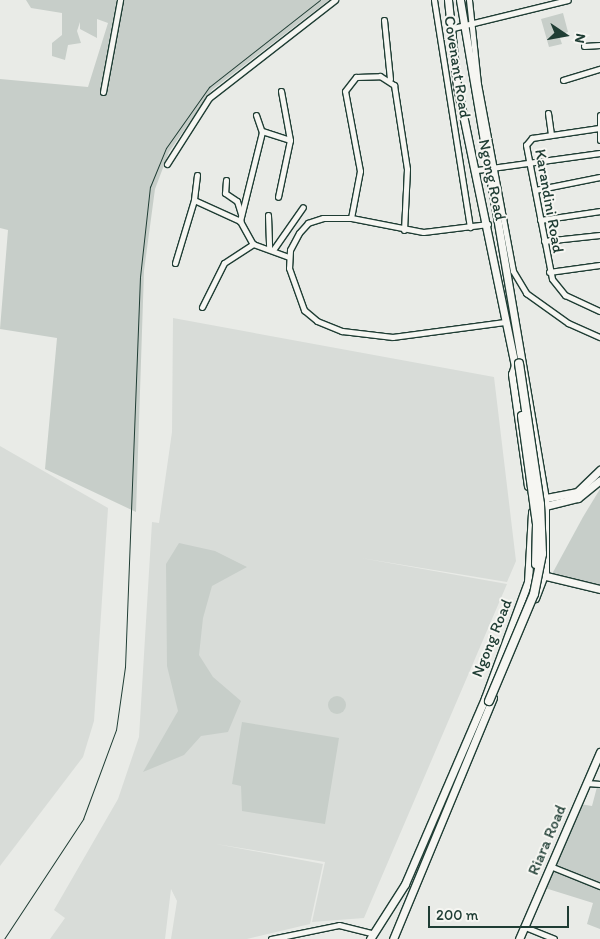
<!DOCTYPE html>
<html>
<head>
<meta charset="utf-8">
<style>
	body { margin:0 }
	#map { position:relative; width:600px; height:939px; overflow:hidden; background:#e9ebe7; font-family:Itim,sans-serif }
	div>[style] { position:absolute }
	.built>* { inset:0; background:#d8dcd8 }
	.green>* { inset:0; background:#c7cec9 }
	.round { border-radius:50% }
	.roads { filter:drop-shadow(1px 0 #1f3d34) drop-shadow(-1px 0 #1f3d34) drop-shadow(0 1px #1f3d34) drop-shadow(0 -1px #1f3d34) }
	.street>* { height:5px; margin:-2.5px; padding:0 2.5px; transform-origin:2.5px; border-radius:2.5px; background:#f6f6f2 }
	.secondary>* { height:7px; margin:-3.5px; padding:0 3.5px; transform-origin:3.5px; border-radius:3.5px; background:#f6f6f2 }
	.rail>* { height:1px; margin:-0.5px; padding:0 0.5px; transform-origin:0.5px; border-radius:0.5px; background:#1f3d34 }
	.bridges { filter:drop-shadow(1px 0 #1f3d34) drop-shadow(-1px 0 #1f3d34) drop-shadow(0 1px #1f3d34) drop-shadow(0 -1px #1f3d34) }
	.primary-bridge>* { height:8px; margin:-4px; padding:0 4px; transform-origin:4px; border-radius:4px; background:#f6f6f2 }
	span { translate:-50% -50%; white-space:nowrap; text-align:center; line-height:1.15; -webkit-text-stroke:4px #f6f6f2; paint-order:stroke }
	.street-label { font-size:16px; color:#1f3d34 }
	.north { position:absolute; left:540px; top:10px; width:50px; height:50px; -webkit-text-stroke:4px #f6f6f2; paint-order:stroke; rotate:102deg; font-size:14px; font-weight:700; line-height:20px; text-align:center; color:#1f3d34 }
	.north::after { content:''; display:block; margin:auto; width:18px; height:22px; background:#1f3d34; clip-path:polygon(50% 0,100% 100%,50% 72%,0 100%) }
	.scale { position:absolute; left:428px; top:906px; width:141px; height:22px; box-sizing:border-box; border:2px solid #1f3d34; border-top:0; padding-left:6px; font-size:15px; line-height:18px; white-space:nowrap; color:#1f3d34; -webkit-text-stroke:4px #f6f6f2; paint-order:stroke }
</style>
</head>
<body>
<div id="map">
	<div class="built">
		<div style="clip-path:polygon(173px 318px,494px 377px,516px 561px,507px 582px,361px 558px,507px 584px,364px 918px,312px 922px,325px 862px,216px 844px,323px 864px,310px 924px,247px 939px,171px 939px,177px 901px,171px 889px,165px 939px,50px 939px,65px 918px,54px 910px,118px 799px,139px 737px,152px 522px,159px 523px,172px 432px)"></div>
		<div style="clip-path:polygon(0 446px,108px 508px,94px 721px,83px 757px,0 866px)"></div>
	</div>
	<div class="green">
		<div style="clip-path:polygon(26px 0,329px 0,212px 90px,169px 152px,155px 189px,144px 271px,136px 512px,45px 469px,57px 338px,0 329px,8px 230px,0 228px,0 79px,88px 87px,108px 23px,97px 19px,97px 38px,80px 29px,80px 22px,77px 31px,81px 43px,68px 45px,65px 60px,52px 56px,52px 43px,62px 35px,62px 13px,31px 8px)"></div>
		<div style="clip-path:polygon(563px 13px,568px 32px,559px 35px,562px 44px,549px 47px,541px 19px)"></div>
		<div style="clip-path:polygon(600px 489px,600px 586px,552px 574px,583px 517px)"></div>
		<div style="clip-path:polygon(179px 543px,215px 551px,247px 567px,212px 586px,203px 618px,199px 655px,213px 677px,241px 701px,228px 732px,201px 736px,184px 755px,143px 772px,178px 711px,167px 666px,166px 564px)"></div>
		<div class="round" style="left:328px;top:696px;width:18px;height:18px"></div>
		<div style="clip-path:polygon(242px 722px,339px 738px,325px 824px,242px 811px,241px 786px,232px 784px)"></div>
		<div style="clip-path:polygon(597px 787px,600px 788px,600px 929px,587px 924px,593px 903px,545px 888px,580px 804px,592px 806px)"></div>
	</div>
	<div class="roads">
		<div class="street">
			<div style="left:434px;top:0;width:230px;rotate:81deg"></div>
			<div style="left:469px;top:0;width:84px;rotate:83.9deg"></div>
			<div style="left:478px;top:84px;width:190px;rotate:79.4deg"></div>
			<div style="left:513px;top:271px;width:26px;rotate:59deg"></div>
			<div style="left:526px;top:293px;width:52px;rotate:35.5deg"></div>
			<div style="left:568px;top:323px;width:35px;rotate:24deg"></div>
			<div style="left:384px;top:20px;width:59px;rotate:84.2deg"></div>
			<div style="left:453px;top:28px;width:118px;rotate:-13.7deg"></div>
			<div style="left:584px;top:46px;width:16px;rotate:-4deg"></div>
			<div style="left:563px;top:80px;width:39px;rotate:-17deg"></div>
			<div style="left:281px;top:91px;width:50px;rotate:79.6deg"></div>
			<div style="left:103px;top:92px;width:94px;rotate:-79.5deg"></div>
			<div style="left:548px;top:113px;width:22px;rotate:82deg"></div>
			<div style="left:256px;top:115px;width:18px;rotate:71deg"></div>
			<div style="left:262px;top:132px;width:92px;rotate:103.9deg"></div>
			<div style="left:240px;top:221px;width:26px;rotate:61deg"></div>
			<div style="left:253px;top:244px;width:38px;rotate:20deg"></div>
			<div style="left:600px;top:115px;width:25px;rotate:90deg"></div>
			<div style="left:599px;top:128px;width:68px;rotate:171.5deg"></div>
			<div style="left:532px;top:138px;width:9px;rotate:131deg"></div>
			<div style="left:526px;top:145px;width:136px;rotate:79deg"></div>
			<div style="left:552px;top:279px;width:21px;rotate:51deg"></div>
			<div style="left:565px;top:295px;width:38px;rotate:25deg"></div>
			<div style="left:262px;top:131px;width:29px;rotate:18deg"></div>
			<div style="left:290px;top:140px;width:58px;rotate:101.9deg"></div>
			<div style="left:167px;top:164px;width:78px;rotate:-57.5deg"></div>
			<div style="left:209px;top:98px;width:160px;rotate:-37.9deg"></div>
			<div style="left:477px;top:170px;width:124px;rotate:-7.9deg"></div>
			<div style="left:197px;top:175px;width:25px;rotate:97deg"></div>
			<div style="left:194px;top:200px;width:51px;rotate:24.5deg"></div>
			<div style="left:226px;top:180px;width:13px;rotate:94deg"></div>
			<div style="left:225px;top:193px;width:14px;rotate:34deg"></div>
			<div style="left:237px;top:201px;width:14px;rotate:73deg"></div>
			<div style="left:535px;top:190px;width:66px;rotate:-11.3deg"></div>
			<div style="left:268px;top:215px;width:34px;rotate:88deg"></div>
			<div style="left:351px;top:218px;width:48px;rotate:-79.2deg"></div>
			<div style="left:360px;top:171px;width:81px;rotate:-100.6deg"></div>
			<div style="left:345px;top:91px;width:18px;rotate:-52deg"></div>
			<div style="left:356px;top:77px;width:24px;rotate:-2deg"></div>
			<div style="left:380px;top:76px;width:17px;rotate:33deg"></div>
			<div style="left:394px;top:85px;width:85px;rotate:81.2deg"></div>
			<div style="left:407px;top:169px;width:61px;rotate:92.8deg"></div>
			<div style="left:540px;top:220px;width:61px;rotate:-8.5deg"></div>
			<div style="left:488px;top:224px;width:65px;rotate:173deg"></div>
			<div style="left:423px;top:232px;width:73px;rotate:-169deg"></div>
			<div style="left:351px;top:218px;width:28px;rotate:180deg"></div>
			<div style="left:323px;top:218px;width:16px;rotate:162deg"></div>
			<div style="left:308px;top:223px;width:13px;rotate:132deg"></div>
			<div style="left:299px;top:233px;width:19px;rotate:118deg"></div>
			<div style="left:290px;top:250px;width:18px;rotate:93deg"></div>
			<div style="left:289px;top:268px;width:45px;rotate:70.3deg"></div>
			<div style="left:304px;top:310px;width:17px;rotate:40deg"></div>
			<div style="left:317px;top:321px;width:27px;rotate:22deg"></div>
			<div style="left:342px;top:331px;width:51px;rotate:6.7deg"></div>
			<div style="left:393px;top:337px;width:112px;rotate:-7.7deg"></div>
			<div style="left:544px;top:241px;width:56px;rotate:-6.1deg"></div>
			<div style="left:273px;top:250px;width:52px;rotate:-55.1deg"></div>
			<div style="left:175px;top:263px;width:66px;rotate:-73.2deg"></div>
			<div style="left:549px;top:272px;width:51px;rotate:-7.8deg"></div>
			<div style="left:202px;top:307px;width:49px;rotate:-63.4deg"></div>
			<div style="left:224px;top:263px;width:35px;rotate:-33deg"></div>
			<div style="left:587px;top:783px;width:13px;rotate:4deg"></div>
			<div style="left:550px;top:866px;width:54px;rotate:21.8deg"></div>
			<div style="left:525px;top:927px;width:31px;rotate:22deg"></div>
			<div style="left:271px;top:939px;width:69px;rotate:-11.6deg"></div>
			<div style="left:339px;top:925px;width:34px;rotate:14deg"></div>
		</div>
		<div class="secondary">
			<div style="left:448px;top:0;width:86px;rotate:84deg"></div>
			<div style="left:457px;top:86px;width:285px;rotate:78.3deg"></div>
			<div style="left:515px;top:365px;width:9px;rotate:108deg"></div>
			<div style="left:512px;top:374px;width:113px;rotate:81.9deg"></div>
			<div style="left:460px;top:0;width:506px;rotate:80.33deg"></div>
			<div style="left:545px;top:499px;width:73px;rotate:90deg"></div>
			<div style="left:545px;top:572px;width:28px;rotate:111deg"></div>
			<div style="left:541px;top:499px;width:37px;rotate:-11deg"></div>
			<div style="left:577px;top:492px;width:32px;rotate:-44deg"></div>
			<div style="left:541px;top:507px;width:38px;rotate:-14deg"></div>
			<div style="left:578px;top:498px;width:28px;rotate:-39deg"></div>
			<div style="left:542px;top:575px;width:60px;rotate:13.6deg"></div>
			<div style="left:370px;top:939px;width:65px;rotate:-57.5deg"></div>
			<div style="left:405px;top:884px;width:202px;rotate:-66.7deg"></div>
			<div style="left:485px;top:698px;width:124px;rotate:-69.7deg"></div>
			<div style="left:528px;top:582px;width:70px;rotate:-86.7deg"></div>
			<div style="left:393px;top:939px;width:261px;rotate:-67.5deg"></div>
			<div style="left:519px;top:939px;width:204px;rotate:-66.6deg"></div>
		</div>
	</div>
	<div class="rail">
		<div style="left:4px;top:939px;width:144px;rotate:-56.6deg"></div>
		<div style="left:83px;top:819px;width:95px;rotate:-69.7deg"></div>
		<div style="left:116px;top:730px;width:64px;rotate:-81.9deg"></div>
		<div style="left:125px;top:667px;width:390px;rotate:-87.8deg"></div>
		<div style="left:140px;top:277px;width:91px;rotate:-83.7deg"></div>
		<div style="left:150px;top:187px;width:42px;rotate:-67.7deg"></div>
		<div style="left:166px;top:148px;width:75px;rotate:-54.8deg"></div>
		<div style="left:209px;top:87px;width:141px;rotate:-38.1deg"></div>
	</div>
	<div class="bridges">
		<div class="primary-bridge">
			<div style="left:522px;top:416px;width:109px;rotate:82.1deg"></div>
			<div style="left:537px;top:524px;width:40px;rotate:91.4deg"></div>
			<div style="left:489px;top:701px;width:116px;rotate:-67.2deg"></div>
			<div style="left:534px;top:594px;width:41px;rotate:-78.7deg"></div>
			<div style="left:542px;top:554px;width:50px;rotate:-92.3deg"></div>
			<div style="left:540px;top:504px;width:142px;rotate:-98.5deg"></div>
		</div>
	</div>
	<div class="street-label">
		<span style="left:457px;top:67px;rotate:81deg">Covenant Road</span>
		<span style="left:492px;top:180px;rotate:78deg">Ngong Road</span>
		<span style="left:549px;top:201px;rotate:80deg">Karandini Road</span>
		<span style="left:492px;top:638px;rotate:-68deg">Ngong Road</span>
		<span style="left:547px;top:840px;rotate:-67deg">Riara Road</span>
	</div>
	<div class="north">N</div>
	<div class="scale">200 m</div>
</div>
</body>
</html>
